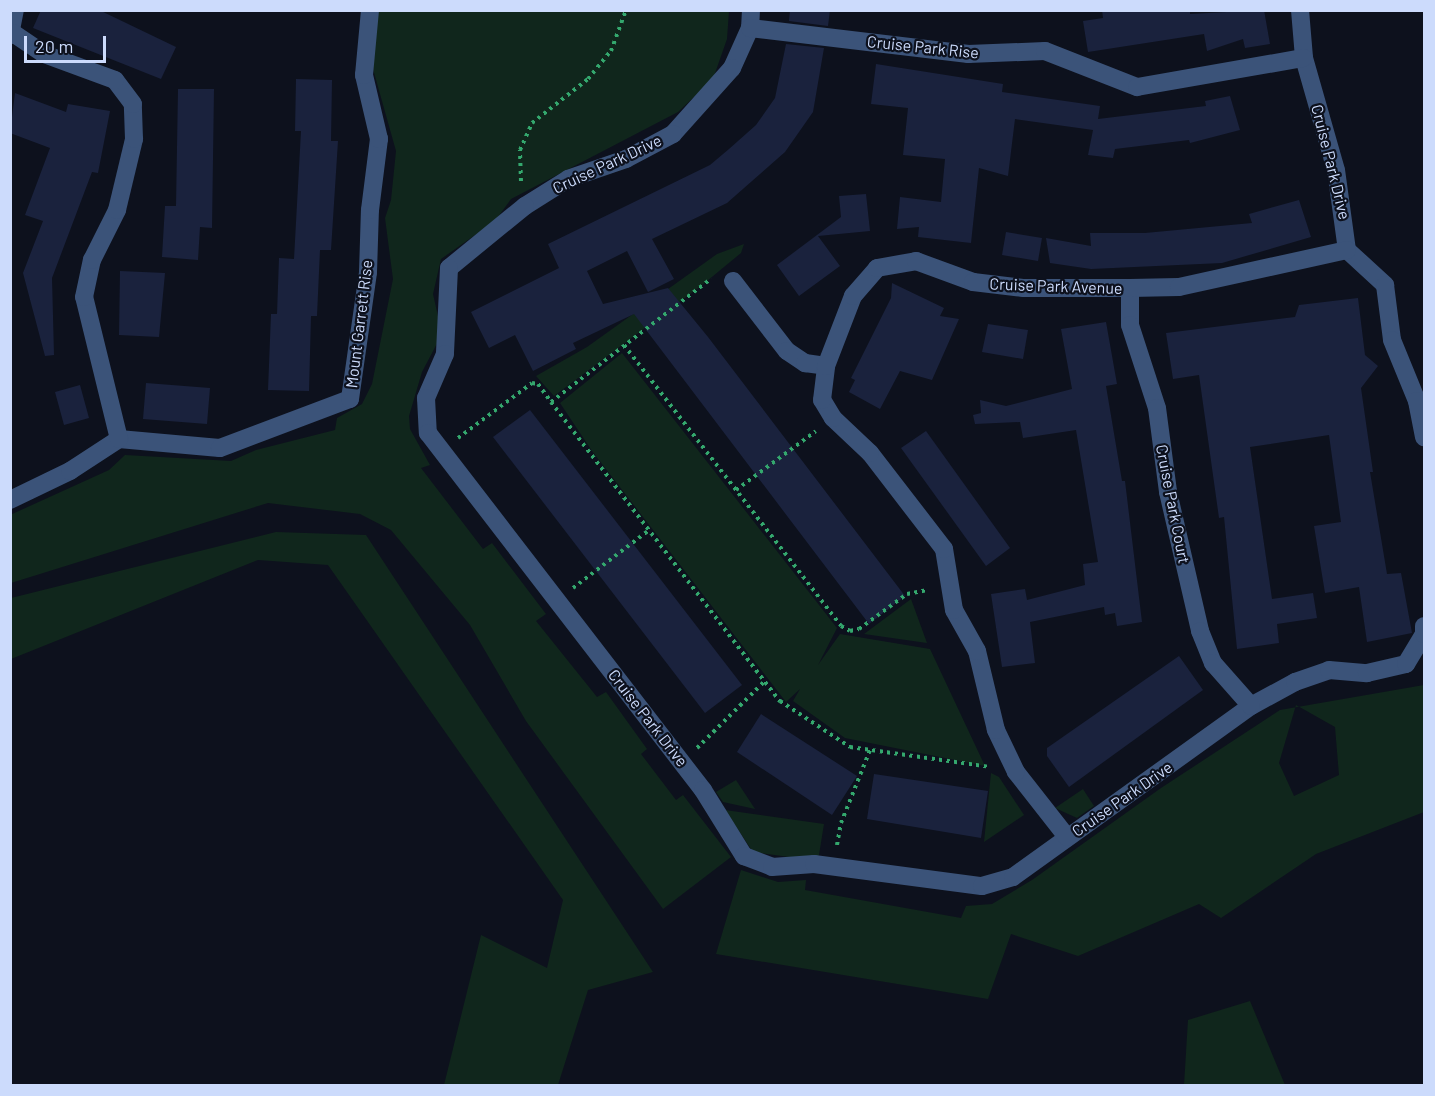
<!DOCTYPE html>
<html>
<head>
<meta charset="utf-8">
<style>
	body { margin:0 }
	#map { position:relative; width:1435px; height:1096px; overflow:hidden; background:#0d111d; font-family:Barlow,sans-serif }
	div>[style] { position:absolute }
	.green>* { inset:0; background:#10261c }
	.building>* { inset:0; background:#1a223d }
	.path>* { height:4px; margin-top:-2px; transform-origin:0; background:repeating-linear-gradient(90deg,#34a86e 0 3px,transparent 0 7.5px) }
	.minor>* { height:18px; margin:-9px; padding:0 9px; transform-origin:9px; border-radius:9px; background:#3b5379 }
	span { translate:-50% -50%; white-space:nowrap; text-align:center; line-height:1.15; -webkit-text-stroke:4.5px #0d111d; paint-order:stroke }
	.street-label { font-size:16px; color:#ccdbfc }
	.frame { position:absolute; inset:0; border:12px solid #ccdbfc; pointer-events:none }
	.scale { position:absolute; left:24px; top:36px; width:82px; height:27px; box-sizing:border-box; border:3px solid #ccdbfc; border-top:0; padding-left:8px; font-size:18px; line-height:21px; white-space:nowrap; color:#ccdbfc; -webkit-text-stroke:4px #0d111d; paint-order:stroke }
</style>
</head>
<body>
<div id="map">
	<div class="green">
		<div style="clip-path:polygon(378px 11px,729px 11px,727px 39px,713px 79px,678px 112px,511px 199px,495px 221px,441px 259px,433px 294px,442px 334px,422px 372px,409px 416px,410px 429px,430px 465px,421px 468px,483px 549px,492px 543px,546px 614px,536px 621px,597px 697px,606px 692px,647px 749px,641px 754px,676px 800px,683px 795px,731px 857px,663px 909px,526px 721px,470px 625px,391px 530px,360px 514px,268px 503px,11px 583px,10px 515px,109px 470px,125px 455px,231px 461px,256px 450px,335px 430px,337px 418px,362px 404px,372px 384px,393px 279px,385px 218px,391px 200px,396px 151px,373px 69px)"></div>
		<div style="clip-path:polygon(744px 244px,741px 253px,701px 286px,554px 396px,536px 376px,587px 347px,717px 254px)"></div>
		<div style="clip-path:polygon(622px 353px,837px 628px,818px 665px,840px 634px,930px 649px,985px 766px,845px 738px,793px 701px,800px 689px,786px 702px,592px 451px,560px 403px)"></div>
		<div style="clip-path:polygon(276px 532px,366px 535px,653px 972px,588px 990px,558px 1085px,444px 1085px,481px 935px,547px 968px,563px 900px,328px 565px,258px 560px,11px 659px,11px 598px)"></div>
		<div style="clip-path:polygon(911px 599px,927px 643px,864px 634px)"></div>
		<div style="clip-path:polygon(evenodd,1424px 685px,1424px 812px,1316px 854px,1221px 918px,1199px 904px,1078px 956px,1011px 934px,988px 999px,716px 954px,741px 870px,778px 882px,806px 880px,805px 890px,961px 918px,966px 906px,992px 904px,1032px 880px,1161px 788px,1280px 710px,1424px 685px,1296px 705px,1335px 727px,1339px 775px,1294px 796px,1279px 763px,1296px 705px)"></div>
		<div style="clip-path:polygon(991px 773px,999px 777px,1024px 815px,984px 842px)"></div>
		<div style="clip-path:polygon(736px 780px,755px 809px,723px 802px,716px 792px)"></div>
		<div style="clip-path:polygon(1083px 789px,1094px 806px,1077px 818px,1055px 808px)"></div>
		<div style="clip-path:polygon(725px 810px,824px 824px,818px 861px,753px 852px)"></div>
		<div style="clip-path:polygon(1250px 1001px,1285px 1085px,1184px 1085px,1188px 1020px)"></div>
	</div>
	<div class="building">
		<div style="clip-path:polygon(41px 10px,99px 10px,176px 47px,161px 79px,33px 28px)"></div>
		<div style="clip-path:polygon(790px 10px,830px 10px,828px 26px,789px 21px)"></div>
		<div style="clip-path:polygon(1102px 10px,1190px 10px,1190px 14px,1264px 10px,1270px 44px,1245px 48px,1243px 39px,1207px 51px,1204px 34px,1088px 52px,1083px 21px,1103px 18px)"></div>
		<div style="clip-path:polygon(786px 44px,824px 48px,813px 112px,785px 152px,727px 203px,652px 239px,674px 279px,648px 292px,627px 251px,587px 271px,603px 304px,668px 288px,708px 337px,905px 596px,869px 624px,634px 314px,573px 343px,576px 349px,533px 371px,515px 335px,489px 348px,471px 312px,559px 268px,548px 244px,710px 165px,729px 149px,756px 125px,775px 98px)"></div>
		<div style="clip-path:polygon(876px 64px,1003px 84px,1002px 92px,1100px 106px,1098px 119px,1206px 106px,1205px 101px,1230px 96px,1240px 130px,1190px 143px,1189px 140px,1115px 149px,1113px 158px,1088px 155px,1093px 130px,1015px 119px,1008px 176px,979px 168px,971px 243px,918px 237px,919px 227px,897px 229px,900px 197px,941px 202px,945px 159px,903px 155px,908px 108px,871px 104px)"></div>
		<div style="clip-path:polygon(296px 79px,332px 80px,331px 141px,338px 141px,331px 250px,320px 250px,317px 316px,311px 316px,309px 391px,268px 390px,271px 314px,277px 314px,279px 258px,294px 259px,301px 131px,295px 131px)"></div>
		<div style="clip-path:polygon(178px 89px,214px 89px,212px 228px,200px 227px,198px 260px,162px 257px,165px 206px,176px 206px)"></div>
		<div style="clip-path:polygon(15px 93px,66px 112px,68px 104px,110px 111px,98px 173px,92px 172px,52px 278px,54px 355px,45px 356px,23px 273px,43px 221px,25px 215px,50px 148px,10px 133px)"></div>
		<div style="clip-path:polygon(866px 194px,870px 231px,818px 236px,840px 266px,799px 296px,777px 265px,841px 217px,839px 196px)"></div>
		<div style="clip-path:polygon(1299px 200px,1311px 237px,1222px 263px,1091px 269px,1050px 263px,1046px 238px,1091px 246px,1090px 233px,1145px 233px,1252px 223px,1249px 214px)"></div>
		<div style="clip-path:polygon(1006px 232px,1042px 238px,1038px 261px,1002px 255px)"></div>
		<div style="clip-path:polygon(120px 271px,165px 273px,159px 337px,119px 335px)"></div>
		<div style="clip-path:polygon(892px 283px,944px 308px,940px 316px,959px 319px,932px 380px,900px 371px,880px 409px,849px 392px,855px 380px,851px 378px,891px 298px)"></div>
		<div style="clip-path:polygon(1358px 298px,1365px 355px,1378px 366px,1361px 388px,1373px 472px,1370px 472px,1387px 574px,1401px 573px,1412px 633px,1367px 642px,1359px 587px,1325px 593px,1314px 526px,1341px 522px,1329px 435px,1250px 447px,1272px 599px,1313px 593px,1317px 618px,1277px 624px,1279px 643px,1237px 649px,1224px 517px,1219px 518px,1199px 375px,1173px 379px,1166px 333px,1295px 317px,1299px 305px)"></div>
		<div style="clip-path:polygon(1106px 322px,1117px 384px,1106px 386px,1122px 481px,1125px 481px,1142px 622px,1117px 626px,1115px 613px,1105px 615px,1104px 607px,1030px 622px,1035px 663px,1002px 667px,991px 594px,1025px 589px,1027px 600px,1085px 585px,1083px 564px,1098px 562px,1076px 430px,1023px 438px,1020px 422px,975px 424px,973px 415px,981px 413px,980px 400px,1006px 406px,1072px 389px,1061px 329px)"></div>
		<div style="clip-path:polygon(988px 324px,1028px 330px,1023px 359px,982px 352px)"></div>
		<div style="clip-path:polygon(146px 383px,210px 388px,207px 424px,143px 419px)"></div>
		<div style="clip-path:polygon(80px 385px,89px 418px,64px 425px,55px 392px)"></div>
		<div style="clip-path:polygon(530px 410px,742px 685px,705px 713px,493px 437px)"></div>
		<div style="clip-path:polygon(926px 431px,1010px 548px,986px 566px,901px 448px)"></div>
		<div style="clip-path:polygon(1179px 656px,1203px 690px,1069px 787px,1047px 756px,1047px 748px)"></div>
		<div style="clip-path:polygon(761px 714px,857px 776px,832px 815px,737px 752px)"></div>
		<div style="clip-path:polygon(874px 774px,988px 791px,981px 838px,867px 819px)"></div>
	</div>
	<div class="path">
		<div style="left:521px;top:181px;width:31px;rotate:-92deg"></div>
		<div style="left:520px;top:150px;width:30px;rotate:-66deg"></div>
		<div style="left:532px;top:123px;width:71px;rotate:-38.2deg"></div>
		<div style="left:588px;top:79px;width:36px;rotate:-51deg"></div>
		<div style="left:611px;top:51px;width:44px;rotate:-69.9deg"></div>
		<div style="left:624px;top:345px;width:355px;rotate:52.3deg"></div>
		<div style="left:841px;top:626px;width:10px;rotate:29deg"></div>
		<div style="left:850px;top:631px;width:9px;rotate:-13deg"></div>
		<div style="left:859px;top:629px;width:59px;rotate:-36.1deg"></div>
		<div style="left:907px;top:594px;width:21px;rotate:-11deg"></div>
		<div style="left:551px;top:402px;width:377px;rotate:52.6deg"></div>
		<div style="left:780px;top:701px;width:84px;rotate:33.3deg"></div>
		<div style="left:850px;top:747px;width:141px;rotate:8.1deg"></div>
		<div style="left:458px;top:438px;width:92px;rotate:-36.6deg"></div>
		<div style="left:532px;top:383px;width:6px;rotate:9deg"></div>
		<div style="left:538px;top:384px;width:22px;rotate:54deg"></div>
		<div style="left:551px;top:402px;width:202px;rotate:-37.6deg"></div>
		<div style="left:736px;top:490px;width:99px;rotate:-36.4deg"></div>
		<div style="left:573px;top:588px;width:96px;rotate:-37.3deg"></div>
		<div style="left:697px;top:748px;width:95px;rotate:-44.6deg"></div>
		<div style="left:837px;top:845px;width:22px;rotate:-80deg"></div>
		<div style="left:841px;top:823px;width:79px;rotate:-68.3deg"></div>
	</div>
	<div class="minor">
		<div style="left:751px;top:10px;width:18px;rotate:93deg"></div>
		<div style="left:750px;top:28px;width:44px;rotate:114.2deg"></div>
		<div style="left:732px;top:68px;width:89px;rotate:131.8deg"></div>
		<div style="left:673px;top:134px;width:53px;rotate:152deg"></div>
		<div style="left:626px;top:159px;width:61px;rotate:161deg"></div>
		<div style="left:568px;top:179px;width:51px;rotate:147.9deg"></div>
		<div style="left:525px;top:206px;width:98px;rotate:140.8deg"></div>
		<div style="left:449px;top:268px;width:86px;rotate:92.7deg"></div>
		<div style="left:445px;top:354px;width:48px;rotate:113.4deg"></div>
		<div style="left:426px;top:398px;width:35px;rotate:87deg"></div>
		<div style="left:428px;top:433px;width:451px;rotate:52.4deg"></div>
		<div style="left:703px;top:790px;width:78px;rotate:58.2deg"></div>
		<div style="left:744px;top:856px;width:30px;rotate:21deg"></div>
		<div style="left:772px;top:867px;width:42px;rotate:-4.1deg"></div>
		<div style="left:814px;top:864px;width:169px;rotate:7.5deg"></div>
		<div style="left:982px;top:886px;width:32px;rotate:-16deg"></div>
		<div style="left:1013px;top:877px;width:293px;rotate:-35.7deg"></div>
		<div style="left:1251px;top:706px;width:50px;rotate:-28.6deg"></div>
		<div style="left:1295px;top:682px;width:36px;rotate:-19deg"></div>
		<div style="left:1329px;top:670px;width:38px;rotate:5deg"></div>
		<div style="left:1367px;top:673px;width:40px;rotate:-13deg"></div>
		<div style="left:1406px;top:664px;width:35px;rotate:-59deg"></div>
		<div style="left:1424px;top:634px;width:8px;rotate:-90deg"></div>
		<div style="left:1300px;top:10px;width:48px;rotate:85.2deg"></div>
		<div style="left:1304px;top:58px;width:116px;rotate:74.1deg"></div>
		<div style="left:1336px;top:170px;width:81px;rotate:82.2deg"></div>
		<div style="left:1347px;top:250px;width:52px;rotate:42.6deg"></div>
		<div style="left:1385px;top:285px;width:55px;rotate:82.7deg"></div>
		<div style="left:1392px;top:340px;width:66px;rotate:67.7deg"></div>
		<div style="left:1417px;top:401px;width:37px;rotate:79deg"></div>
		<div style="left:750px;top:28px;width:220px;rotate:6.8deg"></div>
		<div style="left:968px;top:54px;width:77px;rotate:-2.2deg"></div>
		<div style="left:1045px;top:51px;width:99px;rotate:21.4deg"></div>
		<div style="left:1137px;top:87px;width:169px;rotate:-9.9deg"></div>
		<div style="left:10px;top:35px;width:25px;rotate:-79deg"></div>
		<div style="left:733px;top:281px;width:88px;rotate:52.4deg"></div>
		<div style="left:787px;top:351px;width:22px;rotate:34deg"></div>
		<div style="left:805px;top:363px;width:21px;rotate:8deg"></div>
		<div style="left:1130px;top:288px;width:37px;rotate:90deg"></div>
		<div style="left:1130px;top:325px;width:87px;rotate:72deg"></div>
		<div style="left:1157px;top:408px;width:85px;rotate:82.5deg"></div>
		<div style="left:1168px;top:492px;width:143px;rotate:77deg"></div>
		<div style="left:1200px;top:631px;width:35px;rotate:68deg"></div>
		<div style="left:1213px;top:663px;width:57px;rotate:48.5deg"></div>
		<div style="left:119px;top:439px;width:101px;rotate:5.1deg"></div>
		<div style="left:220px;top:448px;width:139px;rotate:-20.7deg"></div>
		<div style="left:350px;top:399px;width:128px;rotate:-81.9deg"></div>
		<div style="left:368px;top:272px;width:62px;rotate:-88.2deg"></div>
		<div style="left:370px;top:210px;width:72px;rotate:-82.8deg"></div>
		<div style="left:379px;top:139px;width:66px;rotate:-103.2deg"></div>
		<div style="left:364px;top:75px;width:65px;rotate:-84.7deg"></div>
		<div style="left:10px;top:500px;width:67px;rotate:-25.8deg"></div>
		<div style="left:70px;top:471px;width:59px;rotate:-33.1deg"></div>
		<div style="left:119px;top:439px;width:146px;rotate:-103.8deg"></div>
		<div style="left:84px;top:297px;width:38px;rotate:-78deg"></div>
		<div style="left:92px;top:260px;width:56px;rotate:-63.4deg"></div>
		<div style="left:117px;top:210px;width:73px;rotate:-76.5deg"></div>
		<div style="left:134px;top:139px;width:35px;rotate:-92deg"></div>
		<div style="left:133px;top:104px;width:30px;rotate:-127deg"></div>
		<div style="left:115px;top:80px;width:76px;rotate:-159.9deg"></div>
		<div style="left:44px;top:54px;width:37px;rotate:-146deg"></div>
		<div style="left:1067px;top:837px;width:83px;rotate:-128.1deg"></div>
		<div style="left:1016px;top:772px;width:47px;rotate:-115.5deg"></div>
		<div style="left:996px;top:730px;width:81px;rotate:-103.5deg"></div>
		<div style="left:977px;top:651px;width:47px;rotate:-119.3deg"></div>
		<div style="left:954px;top:610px;width:62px;rotate:-99.3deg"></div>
		<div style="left:944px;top:549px;width:121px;rotate:-127.6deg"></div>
		<div style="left:870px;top:453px;width:51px;rotate:-136.6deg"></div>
		<div style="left:833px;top:418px;width:21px;rotate:-121deg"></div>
		<div style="left:822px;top:400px;width:34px;rotate:-83deg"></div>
		<div style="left:826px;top:366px;width:75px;rotate:-68.9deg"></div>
		<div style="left:853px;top:296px;width:37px;rotate:-49deg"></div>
		<div style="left:877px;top:268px;width:40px;rotate:-10deg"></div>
		<div style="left:916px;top:261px;width:61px;rotate:20.2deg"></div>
		<div style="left:973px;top:282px;width:50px;rotate:6.8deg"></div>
		<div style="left:1023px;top:288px;width:107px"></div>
		<div style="left:1130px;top:288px;width:49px;rotate:-1.2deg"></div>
		<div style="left:1179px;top:287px;width:172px;rotate:-12.4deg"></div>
	</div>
	<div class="street-label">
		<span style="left:923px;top:47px;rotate:6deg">Cruise Park Rise</span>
		<span style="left:1331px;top:162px;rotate:76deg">Cruise Park Drive</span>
		<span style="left:607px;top:164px;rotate:-25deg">Cruise Park Drive</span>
		<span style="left:1056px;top:286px;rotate:2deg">Cruise Park Avenue</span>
		<span style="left:359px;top:324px;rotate:-83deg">Mount Garrett Rise</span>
		<span style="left:1173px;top:504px;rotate:79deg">Cruise Park Court</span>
		<span style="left:648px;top:718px;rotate:52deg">Cruise Park Drive</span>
		<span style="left:1122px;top:799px;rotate:-35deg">Cruise Park Drive</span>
	</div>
	<div class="frame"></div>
	<div class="scale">20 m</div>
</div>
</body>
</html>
